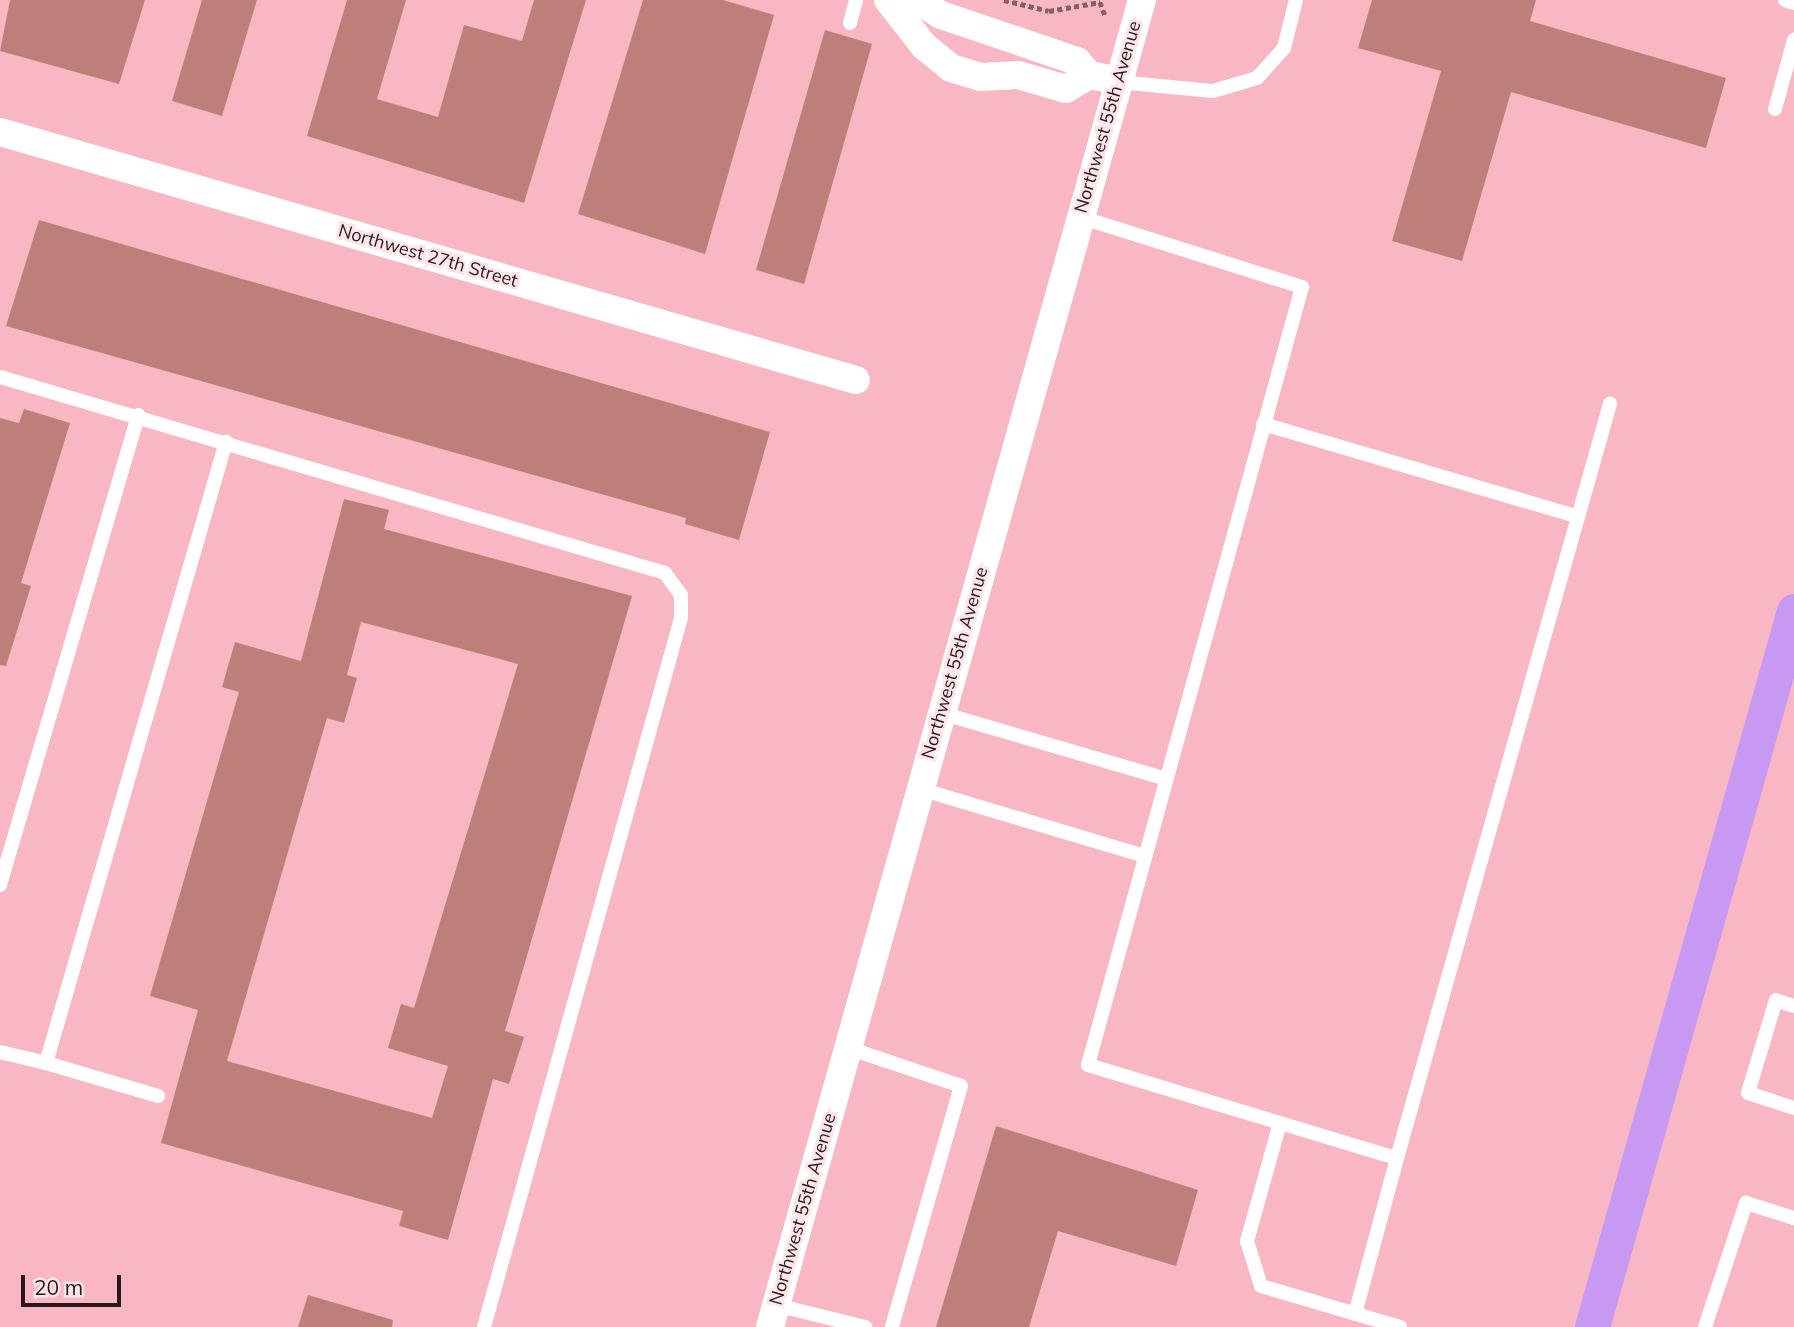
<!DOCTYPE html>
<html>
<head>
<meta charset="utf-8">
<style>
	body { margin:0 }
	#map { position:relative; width:1794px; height:1327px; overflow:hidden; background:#f8b7c2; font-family:Mulish,sans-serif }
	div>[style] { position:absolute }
	.canal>* { height:35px; margin:-17.5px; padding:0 17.5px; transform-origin:17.5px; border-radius:17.5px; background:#c799f2 }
	.building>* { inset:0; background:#bd8079 }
	.path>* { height:4.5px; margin-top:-2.25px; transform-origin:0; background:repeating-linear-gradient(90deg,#895f67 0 5px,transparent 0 8.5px) }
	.service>* { height:14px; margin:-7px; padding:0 7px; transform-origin:7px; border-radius:7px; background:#fff }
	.minor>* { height:28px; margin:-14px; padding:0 14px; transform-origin:14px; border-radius:14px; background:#fff }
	span { translate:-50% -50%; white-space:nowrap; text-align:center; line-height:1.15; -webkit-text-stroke:6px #fbe6e9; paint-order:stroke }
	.street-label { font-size:18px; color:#2d161b }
	.scale { position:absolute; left:21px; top:1275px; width:100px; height:32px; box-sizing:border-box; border:4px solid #2d161b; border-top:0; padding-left:9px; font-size:21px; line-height:24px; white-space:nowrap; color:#2d161b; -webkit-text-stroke:5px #fbe6e9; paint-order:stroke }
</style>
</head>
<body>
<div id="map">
	<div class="canal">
		<div style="left:1592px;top:1327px;width:744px;rotate:-74.25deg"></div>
	</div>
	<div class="building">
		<div style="clip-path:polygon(10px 0,145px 0,119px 84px,0 51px)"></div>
		<div style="clip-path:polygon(202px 0,257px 0,222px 116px,172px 101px)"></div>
		<div style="clip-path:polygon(347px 0,406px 0,377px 99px,438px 117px,464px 25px,522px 41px,534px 0,586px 0,524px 203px,307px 136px)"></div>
		<div style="clip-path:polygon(643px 0,723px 0,774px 15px,705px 254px,578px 214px)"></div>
		<div style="clip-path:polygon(1372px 0,1536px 0,1530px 21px,1726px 78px,1706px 148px,1511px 92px,1462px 261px,1392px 241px,1441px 71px,1358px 48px)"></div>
		<div style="clip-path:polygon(825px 30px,872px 44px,804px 284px,756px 270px)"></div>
		<div style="clip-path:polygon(39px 220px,770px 432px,739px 540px,685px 524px,686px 518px,6px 326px)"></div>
		<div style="clip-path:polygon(24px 409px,70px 423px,21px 583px,31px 586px,6px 666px,0 665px,0 418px,19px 423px)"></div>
		<div style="clip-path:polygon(evenodd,344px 499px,389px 510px,384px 529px,632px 596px,505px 1031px,524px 1037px,509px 1084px,493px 1079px,448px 1240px,399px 1226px,403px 1211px,161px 1143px,198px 1010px,150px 996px,239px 692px,222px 687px,235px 642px,301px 661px,344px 499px,361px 622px,518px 664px,414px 1008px,401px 1004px,388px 1048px,448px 1066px,432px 1118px,227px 1061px,327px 718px,344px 723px,357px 678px,347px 675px,361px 622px)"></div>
		<div style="clip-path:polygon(996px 1126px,1198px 1190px,1176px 1266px,1058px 1231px,1029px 1327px,936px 1327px)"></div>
		<div style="clip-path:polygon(308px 1295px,393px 1320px,392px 1327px,298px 1327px)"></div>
	</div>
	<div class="path">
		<div style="left:1004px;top:0;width:46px;rotate:13.7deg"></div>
		<div style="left:1049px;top:11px;width:52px;rotate:-10deg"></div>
		<div style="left:1100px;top:2px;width:14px;rotate:69deg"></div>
	</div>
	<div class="service">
		<div style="left:1785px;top:0;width:9px;rotate:18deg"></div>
		<div style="left:850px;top:23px;width:24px;rotate:-75deg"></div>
		<div style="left:1118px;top:82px;width:95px;rotate:5.4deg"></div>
		<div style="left:1213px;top:91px;width:46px;rotate:-16.5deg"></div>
		<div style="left:1257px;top:78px;width:40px;rotate:-48deg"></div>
		<div style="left:1284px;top:48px;width:49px;rotate:-76deg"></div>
		<div style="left:1775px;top:109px;width:72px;rotate:-74.6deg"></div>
		<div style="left:1080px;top:217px;width:233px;rotate:17.5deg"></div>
		<div style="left:1302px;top:287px;width:807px;rotate:105.38deg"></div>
		<div style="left:1088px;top:1065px;width:323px;rotate:16.8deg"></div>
		<div style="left:1397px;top:1158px;width:784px;rotate:-74.23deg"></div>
		<div style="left:0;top:377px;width:693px;rotate:16.42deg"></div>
		<div style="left:665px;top:573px;width:27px;rotate:54deg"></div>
		<div style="left:681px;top:595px;width:23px;rotate:90deg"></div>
		<div style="left:681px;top:618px;width:736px;rotate:105.53deg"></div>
		<div style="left:1263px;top:424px;width:328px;rotate:16.4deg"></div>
		<div style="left:941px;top:713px;width:234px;rotate:16.3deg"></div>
		<div style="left:920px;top:789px;width:235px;rotate:16.6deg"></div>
		<div style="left:0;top:885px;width:490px;rotate:-73.6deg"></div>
		<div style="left:1794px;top:1006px;width:19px;rotate:-162deg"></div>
		<div style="left:1776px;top:1000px;width:97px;rotate:106.8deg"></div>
		<div style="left:1748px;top:1093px;width:48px;rotate:18.1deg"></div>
		<div style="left:848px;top:1048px;width:119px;rotate:18.6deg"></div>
		<div style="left:961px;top:1086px;width:251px;rotate:106deg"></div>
		<div style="left:0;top:1052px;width:47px;rotate:13.4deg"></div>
		<div style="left:46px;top:1063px;width:647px;rotate:-73.84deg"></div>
		<div style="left:46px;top:1063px;width:117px;rotate:16.4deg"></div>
		<div style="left:1280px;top:1123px;width:123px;rotate:105.6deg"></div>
		<div style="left:1247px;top:1241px;width:47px;rotate:72.7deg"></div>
		<div style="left:1261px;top:1286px;width:145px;rotate:16.4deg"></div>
		<div style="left:776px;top:1305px;width:92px;rotate:13.9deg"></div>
		<div style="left:1355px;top:1314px;width:162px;rotate:-74.9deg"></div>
		<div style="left:1705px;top:1327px;width:131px;rotate:-71.7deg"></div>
		<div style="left:1746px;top:1203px;width:50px;rotate:17.4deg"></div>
	</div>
	<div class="minor">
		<div style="left:888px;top:0;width:58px;rotate:52deg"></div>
		<div style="left:924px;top:46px;width:35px;rotate:39deg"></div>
		<div style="left:951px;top:68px;width:31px;rotate:17deg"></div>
		<div style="left:981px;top:77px;width:37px;rotate:-3deg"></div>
		<div style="left:1018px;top:75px;width:50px;rotate:16.3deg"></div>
		<div style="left:1066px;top:89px;width:27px;rotate:-31deg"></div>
		<div style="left:917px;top:0;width:28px;rotate:32deg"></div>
		<div style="left:941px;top:15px;width:144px;rotate:18.7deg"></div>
		<div style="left:1077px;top:61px;width:18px;rotate:49deg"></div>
		<div style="left:1089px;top:75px;width:16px;rotate:11deg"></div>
		<div style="left:0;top:132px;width:891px;rotate:16.16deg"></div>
		<div style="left:770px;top:1327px;width:1378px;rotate:-74.34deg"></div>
	</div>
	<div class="street-label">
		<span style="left:1108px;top:117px;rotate:-74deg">Northwest 55th Avenue</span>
		<span style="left:428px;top:256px;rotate:16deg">Northwest 27th Street</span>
		<span style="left:955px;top:663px;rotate:-74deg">Northwest 55th Avenue</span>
		<span style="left:803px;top:1209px;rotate:-74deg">Northwest 55th Avenue</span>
	</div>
	<div class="scale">20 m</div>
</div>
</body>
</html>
